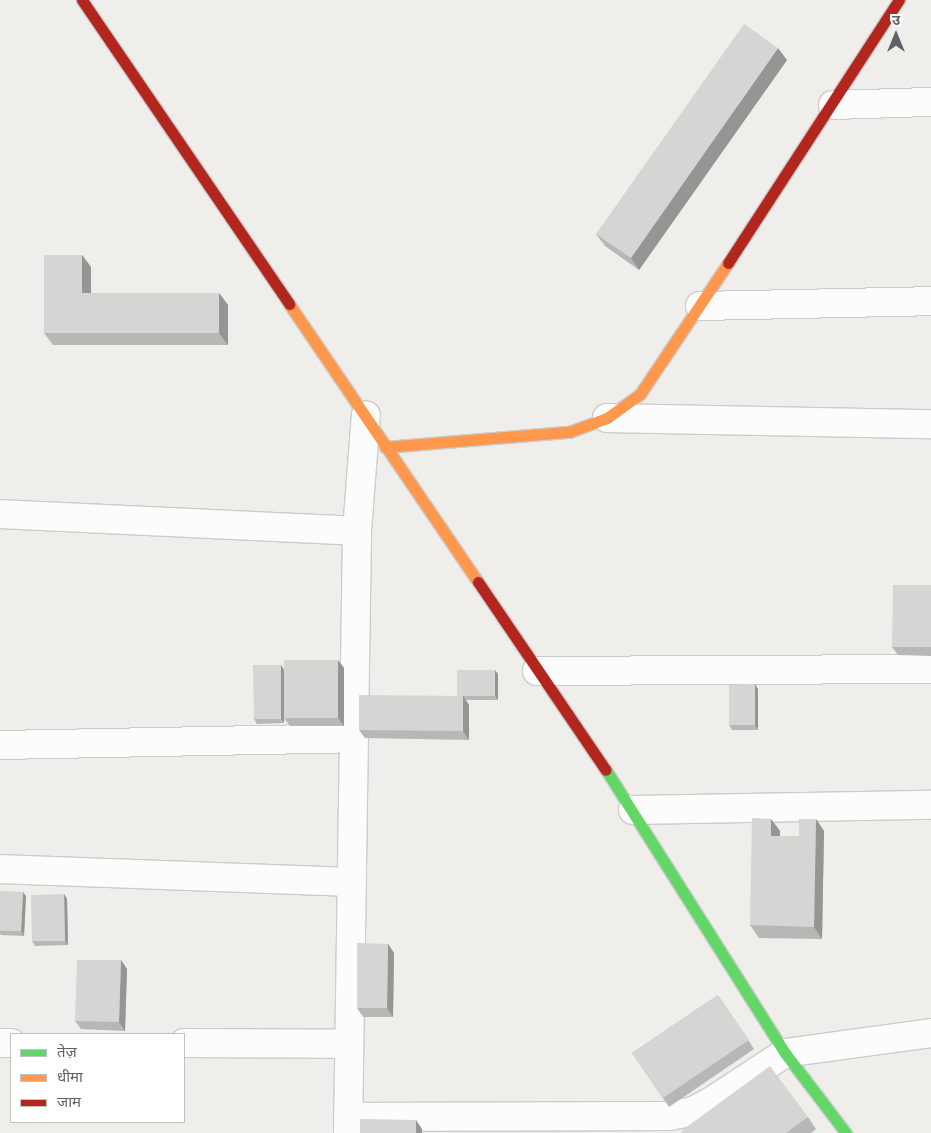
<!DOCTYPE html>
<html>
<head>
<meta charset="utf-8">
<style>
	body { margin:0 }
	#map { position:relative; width:931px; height:1133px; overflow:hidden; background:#efeeea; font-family:"Work Sans","Noto Sans Devanagari",sans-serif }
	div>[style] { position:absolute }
	.roads { filter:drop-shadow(1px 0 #cbcccc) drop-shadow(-1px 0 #cbcccc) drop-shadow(0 1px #cbcccc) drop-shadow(0 -1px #cbcccc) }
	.street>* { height:28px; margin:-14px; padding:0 14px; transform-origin:14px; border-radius:14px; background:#fdfcfc }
	.fast>* { height:11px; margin:-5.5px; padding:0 5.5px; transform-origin:5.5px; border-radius:5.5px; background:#63d668 }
	.slow>* { height:11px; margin:-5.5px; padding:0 5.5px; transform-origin:5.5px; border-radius:5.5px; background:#ff974d }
	.jam>* { height:11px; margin:-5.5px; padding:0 5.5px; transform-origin:5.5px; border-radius:5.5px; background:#b3261e }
	.wall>* { inset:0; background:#b8b7b5 }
	.shaded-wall>* { inset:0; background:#969594 }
	.building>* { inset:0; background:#d6d5d3 }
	span { translate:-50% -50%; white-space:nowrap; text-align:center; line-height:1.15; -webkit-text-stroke:4px #fff; paint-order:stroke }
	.legend { position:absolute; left:10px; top:1033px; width:175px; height:90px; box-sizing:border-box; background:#fff; border:1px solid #bfc1c3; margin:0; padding:6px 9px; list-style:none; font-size:15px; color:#5f6368 }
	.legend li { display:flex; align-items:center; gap:10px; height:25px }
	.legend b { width:25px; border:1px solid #bfc1c3 }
	.north { position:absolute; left:871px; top:10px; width:50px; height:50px; -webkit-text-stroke:4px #fff; paint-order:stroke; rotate:0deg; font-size:14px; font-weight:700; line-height:20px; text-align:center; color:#5f6368 }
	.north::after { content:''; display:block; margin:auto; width:18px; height:22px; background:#5f6368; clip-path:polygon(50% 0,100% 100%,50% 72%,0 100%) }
</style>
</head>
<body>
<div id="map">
	<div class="roads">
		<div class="street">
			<div style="left:833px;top:105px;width:98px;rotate:-1.8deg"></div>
			<div style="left:700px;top:306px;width:231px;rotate:-1.2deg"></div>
			<div style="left:607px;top:418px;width:324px;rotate:1.1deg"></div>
			<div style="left:0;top:514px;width:357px;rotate:2.7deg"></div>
			<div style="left:537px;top:671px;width:394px;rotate:-0.3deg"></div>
			<div style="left:0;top:745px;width:354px;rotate:-1.1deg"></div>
			<div style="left:633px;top:810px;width:298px;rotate:-1deg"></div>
			<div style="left:0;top:869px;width:352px;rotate:2.1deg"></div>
			<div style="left:0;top:1043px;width:11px"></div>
			<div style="left:184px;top:1043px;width:165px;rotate:0.3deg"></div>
			<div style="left:348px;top:1117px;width:322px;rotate:-0.2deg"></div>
			<div style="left:670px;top:1116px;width:24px;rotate:-12deg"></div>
			<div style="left:693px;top:1111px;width:21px;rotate:-28deg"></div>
			<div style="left:712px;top:1101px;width:87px;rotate:-33.3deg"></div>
			<div style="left:785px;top:1053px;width:147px;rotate:-7.8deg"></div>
			<div style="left:348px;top:1133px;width:602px;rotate:-89.14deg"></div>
			<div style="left:357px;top:531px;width:116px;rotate:-85.6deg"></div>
		</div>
		<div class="fast">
			<div style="left:606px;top:770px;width:335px;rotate:57.7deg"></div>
			<div style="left:785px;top:1053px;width:101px;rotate:52.7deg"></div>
		</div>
		<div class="slow">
			<div style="left:289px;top:304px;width:336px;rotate:55.8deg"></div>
			<div style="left:385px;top:447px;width:185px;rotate:-4.7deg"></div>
			<div style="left:569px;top:432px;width:40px;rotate:-20.2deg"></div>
			<div style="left:607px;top:418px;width:41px;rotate:-36deg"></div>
			<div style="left:640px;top:394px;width:158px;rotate:-56.1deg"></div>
		</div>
		<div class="jam">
			<div style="left:82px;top:0;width:368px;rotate:55.7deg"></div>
			<div style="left:728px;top:263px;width:314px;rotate:-57deg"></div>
			<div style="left:478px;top:582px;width:227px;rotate:55.8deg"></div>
		</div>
	</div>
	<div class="wall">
		<div style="clip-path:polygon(787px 60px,639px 270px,605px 246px,596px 234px)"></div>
		<div style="clip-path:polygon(82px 255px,91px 267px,91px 293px,219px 293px,228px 305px,228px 345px,53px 345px,44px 333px)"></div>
		<div style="clip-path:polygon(931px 585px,931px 656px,898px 655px,892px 647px)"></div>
		<div style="clip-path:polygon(338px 660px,344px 668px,344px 726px,290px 726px,284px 718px)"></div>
		<div style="clip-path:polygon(281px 665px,284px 670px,284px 723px,257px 724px,254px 719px)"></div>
		<div style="clip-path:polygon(498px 674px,498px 700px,466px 700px,469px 705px,469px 740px,365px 738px,359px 730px,457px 696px)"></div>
		<div style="clip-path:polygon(758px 689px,758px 730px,732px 730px,729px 725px)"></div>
		<div style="clip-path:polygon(771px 819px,780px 831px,780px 836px,799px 836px,816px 819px,824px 831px,822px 939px,759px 938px,750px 925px)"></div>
		<div style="clip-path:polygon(0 891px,26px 896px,24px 936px,1px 935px,0 933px)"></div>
		<div style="clip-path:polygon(64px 894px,67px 899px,68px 945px,35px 946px,32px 941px)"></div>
		<div style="clip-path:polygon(388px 944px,394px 953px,393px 1017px,363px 1017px,357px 1008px)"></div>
		<div style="clip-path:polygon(121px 960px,127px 969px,125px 1031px,81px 1029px,75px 1021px)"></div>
		<div style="clip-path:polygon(718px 995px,754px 1049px,669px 1107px,632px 1053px)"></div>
		<div style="clip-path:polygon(808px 1117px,816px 1129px,811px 1133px,682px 1133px)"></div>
	</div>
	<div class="shaded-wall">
		<div style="clip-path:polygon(778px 48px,787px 60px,639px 270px,631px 258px)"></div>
		<div style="clip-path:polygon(82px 255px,91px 267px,91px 305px,82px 293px)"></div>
		<div style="clip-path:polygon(219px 293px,228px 305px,228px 345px,219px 333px)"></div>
		<div style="clip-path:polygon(338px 660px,344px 668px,344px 726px,338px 718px)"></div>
		<div style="clip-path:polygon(281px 665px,284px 670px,284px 723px,281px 719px)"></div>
		<div style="clip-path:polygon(495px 670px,498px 674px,498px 700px,495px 696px)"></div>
		<div style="clip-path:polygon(755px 684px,758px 689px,758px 730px,755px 725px)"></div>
		<div style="clip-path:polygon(463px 696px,469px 705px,469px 740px,463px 731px)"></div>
		<div style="clip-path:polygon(771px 819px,780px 831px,779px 848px,771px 836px)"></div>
		<div style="clip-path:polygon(816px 819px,824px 831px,822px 939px,814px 927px)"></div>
		<div style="clip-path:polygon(23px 892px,26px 896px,24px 936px,21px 931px)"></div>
		<div style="clip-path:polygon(64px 894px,67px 899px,68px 945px,65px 941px)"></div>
		<div style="clip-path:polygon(388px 944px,394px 953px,393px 1017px,387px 1008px)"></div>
		<div style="clip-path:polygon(121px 960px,127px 969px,125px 1031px,119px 1022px)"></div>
		<div style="clip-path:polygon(416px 1120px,422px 1129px,422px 1133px,416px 1133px)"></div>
	</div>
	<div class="building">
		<div style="clip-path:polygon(744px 24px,778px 48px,631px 258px,596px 234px)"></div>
		<div style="clip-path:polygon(44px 255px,82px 255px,82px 293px,219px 293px,219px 333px,44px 333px)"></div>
		<div style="clip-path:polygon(893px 585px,931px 585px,931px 647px,892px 647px)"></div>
		<div style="clip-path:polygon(284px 660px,338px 660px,338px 718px,284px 718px)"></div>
		<div style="clip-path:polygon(253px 665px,281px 665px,281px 719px,254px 719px)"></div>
		<div style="clip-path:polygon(457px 670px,495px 670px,495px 696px,457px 696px)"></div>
		<div style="clip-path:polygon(755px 684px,755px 725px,729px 725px,729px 685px)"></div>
		<div style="clip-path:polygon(359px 695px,463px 696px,463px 731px,359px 730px)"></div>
		<div style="clip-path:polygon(752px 818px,771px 819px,771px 836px,799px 836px,799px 819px,816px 819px,814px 927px,750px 925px)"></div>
		<div style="clip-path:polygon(0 891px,23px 892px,21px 931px,0 931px)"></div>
		<div style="clip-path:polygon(64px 894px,65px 941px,32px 941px,31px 895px)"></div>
		<div style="clip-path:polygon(357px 943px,388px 944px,387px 1008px,357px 1008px)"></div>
		<div style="clip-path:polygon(77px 960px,121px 960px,119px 1022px,75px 1021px)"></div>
		<div style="clip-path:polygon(718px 995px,749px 1040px,663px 1098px,632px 1053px)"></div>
		<div style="clip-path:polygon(770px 1066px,808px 1117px,786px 1133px,682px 1133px,681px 1131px)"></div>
		<div style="clip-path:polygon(360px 1119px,416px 1120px,416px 1133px,360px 1133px)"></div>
	</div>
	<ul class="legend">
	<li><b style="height:6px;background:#63d668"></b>तेज़</li>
	<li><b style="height:6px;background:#ff974d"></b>धीमा</li>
	<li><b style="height:6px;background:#b3261e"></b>जाम</li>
	</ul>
	<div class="north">उ</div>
</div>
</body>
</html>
